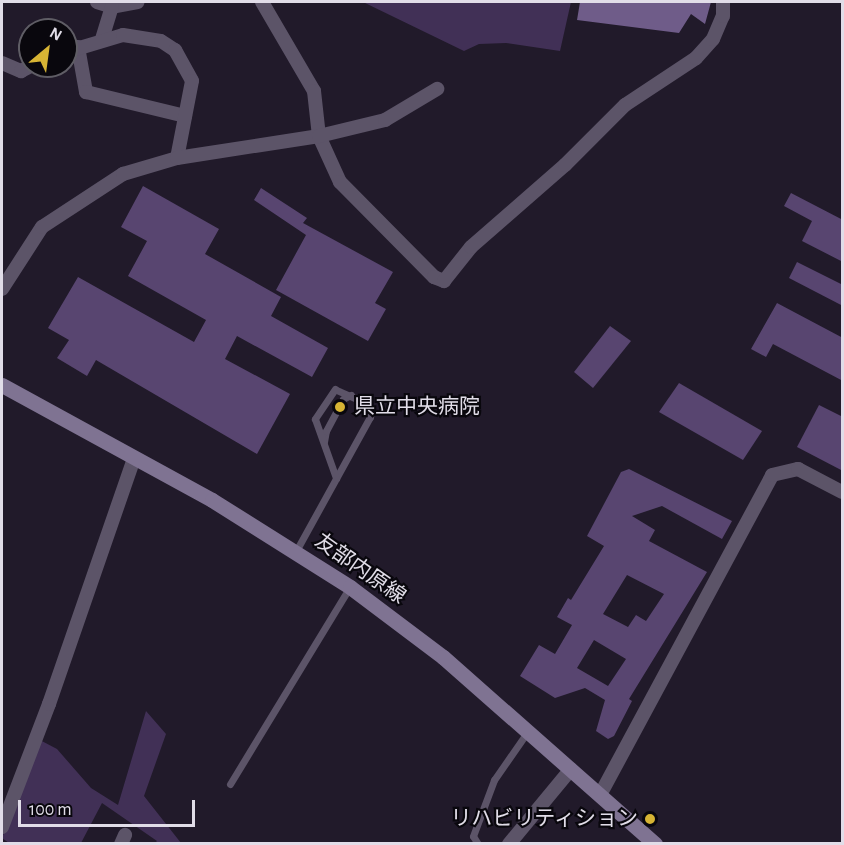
<!DOCTYPE html>
<html>
<head>
<meta charset="utf-8">
<style>
	body { margin:0 }
	#map { position:relative; width:844px; height:845px; overflow:hidden; background:#211a2a; font-family:"Alegreya Sans","Noto Sans JP",sans-serif }
	div>[style] { position:absolute }
	.green>* { inset:0; background:#413056 }
	.water>* { inset:0; background:#6f5c89 }
	.building>* { inset:0; background:#584570 }
	.lane>* { height:7px; margin:-3.5px; padding:0 3.5px; transform-origin:3.5px; border-radius:3.5px; background:#5c5468 }
	.street>* { height:14px; margin:-7px; padding:0 7px; transform-origin:7px; border-radius:7px; background:#5c5468 }
	.secondary>* { height:15px; margin:-7.5px; padding:0 7.5px; transform-origin:7.5px; border-radius:7.5px; background:#7f7392 }
	.dots>* { width:16px; height:16px; translate:-50% -50%; box-sizing:border-box; border:3px solid #09070d; border-radius:50% }
	span { translate:-50% -50%; white-space:nowrap; text-align:center; line-height:1.15; -webkit-text-stroke:4.5px #09070d; paint-order:stroke }
	.poi-label { font-size:21px; color:#e1dde8 }
	.left { translate:0 -50%; text-align:left }
	.right { translate:-100% -50%; text-align:right }
	.street-label { font-size:21px; color:#e1dde8 }
	.frame { position:absolute; inset:0; border:3px solid #e1dde8; pointer-events:none }
	.north { position:absolute; left:18px; top:18px; width:60px; height:60px; box-sizing:border-box; background:#09070d; border:2px solid #5f5d65; border-radius:50%; rotate:29deg; font-size:16px; font-weight:700; line-height:24px; text-align:center; color:#e1dde8 }
	.north::after { content:''; display:block; margin:auto; width:21px; height:27px; background:#d7b434; clip-path:polygon(50% 0,100% 100%,50% 72%,0 100%) }
	.scale { position:absolute; left:18px; top:800px; width:177px; height:27px; box-sizing:border-box; border:3px solid #e1dde8; border-top:0; padding-left:8px; font-size:18px; line-height:21px; white-space:nowrap; color:#e1dde8; -webkit-text-stroke:4px #09070d; paint-order:stroke }
</style>
</head>
<body>
<div id="map">
	<div class="green">
		<div style="clip-path:polygon(363px 2px,571px 2px,560px 51px,506px 43px,479px 44px,464px 51px)"></div>
		<div style="clip-path:polygon(146px 711px,166px 734px,144px 796px,181px 843px,155px 843px,157px 841px,102px 803px,81px 843px,9px 843px,2px 838px,38px 739px,57px 749px,91px 788px,118px 805px)"></div>
	</div>
	<div class="water">
		<div style="clip-path:polygon(580px 2px,711px 2px,705px 24px,691px 14px,679px 33px,577px 20px)"></div>
	</div>
	<div class="building">
		<div style="clip-path:polygon(143px 186px,219px 229px,205px 254px,281px 297px,271px 316px,328px 348px,312px 377px,237px 336px,225px 359px,290px 394px,257px 454px,96px 360px,87px 376px,57px 358px,69px 340px,48px 328px,78px 277px,194px 342px,206px 320px,128px 276px,147px 241px,121px 227px)"></div>
		<div style="clip-path:polygon(261px 188px,307px 218px,303px 223px,393px 272px,375px 303px,386px 309px,368px 341px,276px 290px,306px 235px,254px 200px)"></div>
		<div style="clip-path:polygon(791px 193px,843px 220px,843px 262px,802px 241px,812px 221px,784px 206px)"></div>
		<div style="clip-path:polygon(797px 262px,843px 285px,843px 306px,789px 278px)"></div>
		<div style="clip-path:polygon(777px 303px,843px 338px,843px 381px,773px 344px,766px 357px,751px 349px)"></div>
		<div style="clip-path:polygon(610px 326px,631px 341px,593px 388px,574px 372px)"></div>
		<div style="clip-path:polygon(679px 383px,762px 431px,743px 460px,659px 412px)"></div>
		<div style="clip-path:polygon(819px 405px,843px 417px,843px 471px,797px 447px)"></div>
		<div style="clip-path:polygon(evenodd,629px 469px,732px 521px,722px 539px,662px 506px,632px 516px,655px 530px,649px 541px,707px 572px,629px 699px,632px 701px,614px 736px,608px 739px,596px 731px,605px 700px,585px 688px,555px 698px,520px 676px,539px 645px,555px 654px,572px 625px,557px 617px,568px 598px,571px 600px,604px 546px,587px 536px,621px 472px,629px 469px,627px 575px,664px 594px,646px 621px,636px 615px,628px 627px,603px 614px,627px 575px,629px 469px,594px 640px,626px 659px,608px 686px,577px 668px,594px 640px)"></div>
	</div>
	<div class="lane">
		<div style="left:324px;top:442px;width:11px;rotate:-80deg"></div>
		<div style="left:326px;top:431px;width:36px;rotate:-62deg"></div>
		<div style="left:343px;top:399px;width:9px;rotate:-27deg"></div>
		<div style="left:296px;top:551px;width:153px;rotate:-61.1deg"></div>
		<div style="left:370px;top:417px;width:5px;rotate:-79deg"></div>
		<div style="left:371px;top:412px;width:9px;rotate:-111deg"></div>
		<div style="left:368px;top:404px;width:36px;rotate:-156deg"></div>
		<div style="left:335px;top:389px;width:36px;rotate:124deg"></div>
		<div style="left:315px;top:419px;width:63px;rotate:70.4deg"></div>
		<div style="left:230px;top:784px;width:231px;rotate:-58.7deg"></div>
		<div style="left:478px;top:844px;width:9px;rotate:-122deg"></div>
		<div style="left:473px;top:836px;width:60px;rotate:-69.4deg"></div>
		<div style="left:494px;top:780px;width:60px;rotate:-55.2deg"></div>
	</div>
	<div class="street">
		<div style="left:97px;top:2px;width:16px;rotate:18deg"></div>
		<div style="left:112px;top:7px;width:26px;rotate:-11deg"></div>
		<div style="left:262px;top:2px;width:103px;rotate:59.7deg"></div>
		<div style="left:314px;top:91px;width:45px;rotate:83.7deg"></div>
		<div style="left:319px;top:136px;width:51px;rotate:65.5deg"></div>
		<div style="left:340px;top:182px;width:134px;rotate:45.3deg"></div>
		<div style="left:434px;top:277px;width:11px;rotate:22deg"></div>
		<div style="left:444px;top:281px;width:43px;rotate:-51.5deg"></div>
		<div style="left:471px;top:247px;width:125px;rotate:-41.1deg"></div>
		<div style="left:565px;top:165px;width:85px;rotate:-45deg"></div>
		<div style="left:625px;top:105px;width:85px;rotate:-33.5deg"></div>
		<div style="left:696px;top:58px;width:25px;rotate:-48deg"></div>
		<div style="left:713px;top:39px;width:25px;rotate:-67deg"></div>
		<div style="left:723px;top:16px;width:14px;rotate:-90deg"></div>
		<div style="left:102px;top:39px;width:34px;rotate:-73deg"></div>
		<div style="left:78px;top:47px;width:46px;rotate:79.9deg"></div>
		<div style="left:86px;top:92px;width:102px;rotate:13.6deg"></div>
		<div style="left:66px;top:52px;width:59px;rotate:-16.6deg"></div>
		<div style="left:123px;top:35px;width:38px;rotate:9deg"></div>
		<div style="left:161px;top:41px;width:17px;rotate:33deg"></div>
		<div style="left:175px;top:50px;width:35px;rotate:61deg"></div>
		<div style="left:192px;top:81px;width:78px;rotate:101deg"></div>
		<div style="left:2px;top:63px;width:21px;rotate:23deg"></div>
		<div style="left:21px;top:71px;width:11px;rotate:-27deg"></div>
		<div style="left:2px;top:289px;width:74px;rotate:-57.2deg"></div>
		<div style="left:42px;top:227px;width:97px;rotate:-33.2deg"></div>
		<div style="left:123px;top:174px;width:56px;rotate:-16.5deg"></div>
		<div style="left:177px;top:158px;width:144px;rotate:-8.8deg"></div>
		<div style="left:319px;top:136px;width:68px;rotate:-13.6deg"></div>
		<div style="left:385px;top:120px;width:61px;rotate:-30.8deg"></div>
		<div style="left:600px;top:795px;width:363px;rotate:-61.7deg"></div>
		<div style="left:772px;top:475px;width:27px;rotate:-13deg"></div>
		<div style="left:798px;top:469px;width:50px;rotate:27.6deg"></div>
		<div style="left:2px;top:827px;width:132px;rotate:-69.1deg"></div>
		<div style="left:49px;top:704px;width:260px;rotate:-70.9deg"></div>
		<div style="left:121px;top:844px;width:10px;rotate:-66deg"></div>
		<div style="left:509px;top:844px;width:97px;rotate:-50.4deg"></div>
	</div>
	<div class="secondary">
		<div style="left:2px;top:385px;width:239px;rotate:28.7deg"></div>
		<div style="left:212px;top:500px;width:163px;rotate:32.2deg"></div>
		<div style="left:350px;top:587px;width:116px;rotate:37deg"></div>
		<div style="left:443px;top:657px;width:283px;rotate:41.4deg"></div>
	</div>
	<div class="dots">
		<div style="left:340px;top:407px;background:#d7b434"></div>
		<div style="left:650px;top:819px;background:#d7b434"></div>
	</div>
	<div class="poi-label">
		<span class="left" style="left:354px;top:407px">県立中央病院</span>
		<span class="right" style="left:638px;top:819px">リハビリティション</span>
	</div>
	<div class="street-label">
		<span style="left:360px;top:569px;rotate:35deg">友部内原線</span>
	</div>
	<div class="frame"></div>
	<div class="north">N</div>
	<div class="scale">100 m</div>
</div>
</body>
</html>
